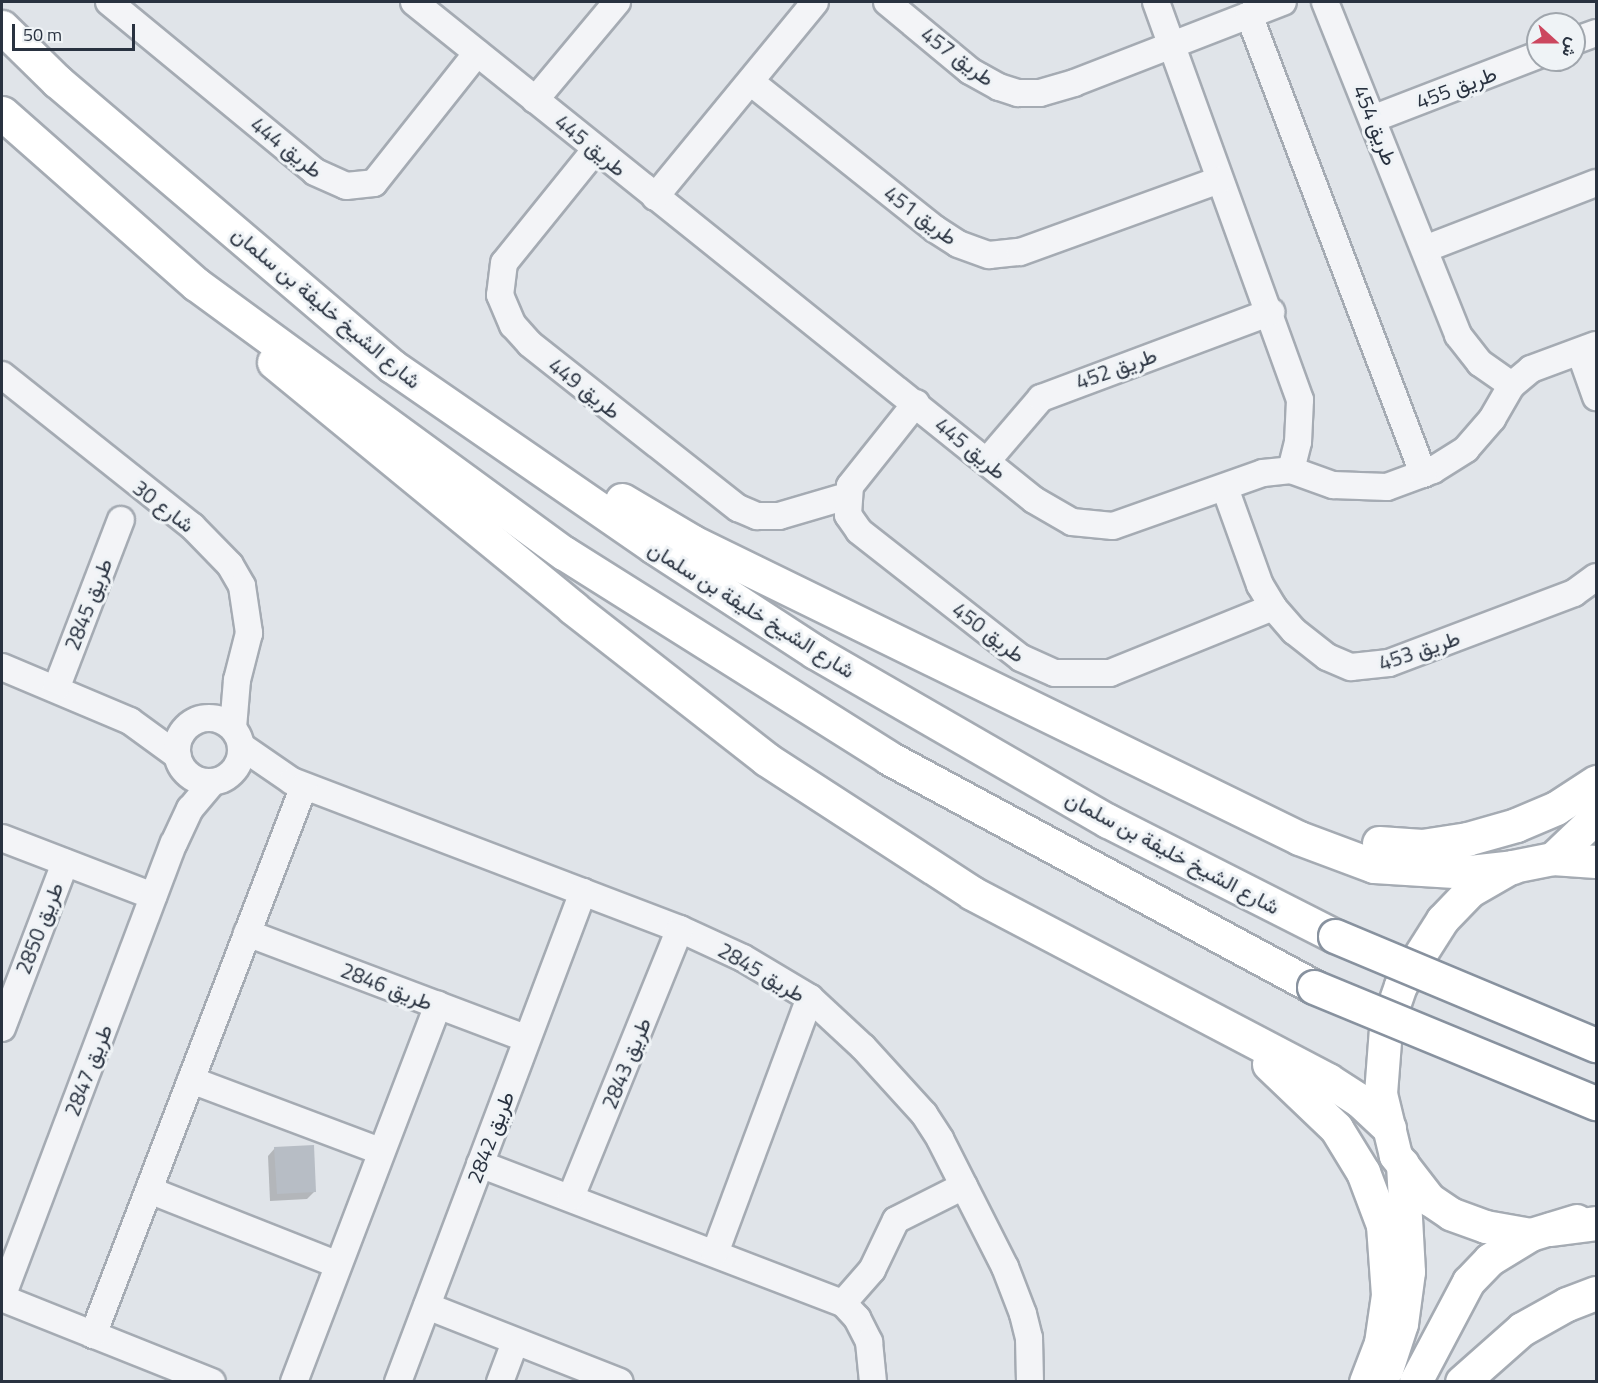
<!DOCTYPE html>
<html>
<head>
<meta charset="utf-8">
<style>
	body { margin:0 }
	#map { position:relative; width:1598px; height:1383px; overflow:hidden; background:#e0e4e9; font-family:"Titillium Web",Vazirmatn,sans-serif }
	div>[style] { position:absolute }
	.shadow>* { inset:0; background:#0003 }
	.building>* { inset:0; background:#b7bdc5 }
	.roads { filter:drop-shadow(2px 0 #a5abb3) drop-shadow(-2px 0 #a5abb3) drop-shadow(0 2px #a5abb3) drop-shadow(0 -2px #a5abb3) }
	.minor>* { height:26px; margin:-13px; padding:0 13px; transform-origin:13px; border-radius:13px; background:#f3f4f7 }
	.minor>.ring { margin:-13px; padding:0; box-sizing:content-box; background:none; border:26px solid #f3f4f7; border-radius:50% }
	.major>* { height:32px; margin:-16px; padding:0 16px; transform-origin:16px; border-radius:16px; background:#fff }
	.highway>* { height:33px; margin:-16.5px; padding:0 16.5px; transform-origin:16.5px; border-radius:16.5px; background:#fff }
	.bridges { filter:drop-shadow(2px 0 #88929f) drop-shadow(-2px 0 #88929f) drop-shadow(0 2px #88929f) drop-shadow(0 -2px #88929f) }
	.highway-bridge>* { height:33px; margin:-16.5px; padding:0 16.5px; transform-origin:16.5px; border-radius:16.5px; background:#fff }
	span { translate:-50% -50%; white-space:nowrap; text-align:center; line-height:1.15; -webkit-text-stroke:6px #eff3f6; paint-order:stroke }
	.street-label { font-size:21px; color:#293240 }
	.frame { position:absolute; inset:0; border:3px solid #293240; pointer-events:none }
	.north { position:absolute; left:1526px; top:12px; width:60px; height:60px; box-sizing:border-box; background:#eff3f6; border:2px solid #a0a6ad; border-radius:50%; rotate:111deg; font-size:16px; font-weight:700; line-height:24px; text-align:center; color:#293240 }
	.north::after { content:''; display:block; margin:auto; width:21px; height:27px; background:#cc475f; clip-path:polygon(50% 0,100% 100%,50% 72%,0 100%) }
	.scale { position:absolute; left:12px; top:24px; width:123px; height:27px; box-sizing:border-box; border:3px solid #293240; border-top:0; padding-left:8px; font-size:18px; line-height:21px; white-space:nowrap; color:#293240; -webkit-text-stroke:4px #eff3f6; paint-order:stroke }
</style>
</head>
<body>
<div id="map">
	<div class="shadow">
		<div style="clip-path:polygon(275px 1148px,314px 1192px,307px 1199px,270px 1201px,268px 1156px)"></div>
	</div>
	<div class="building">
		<div style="clip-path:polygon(314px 1145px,316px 1192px,277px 1194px,274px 1147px)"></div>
	</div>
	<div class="roads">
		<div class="minor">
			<div style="left:109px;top:2px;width:267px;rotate:39.5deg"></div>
			<div style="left:315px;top:172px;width:34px;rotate:24deg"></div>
			<div style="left:346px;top:186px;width:28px;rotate:-6deg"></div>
			<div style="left:374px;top:183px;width:166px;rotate:-51.6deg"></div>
			<div style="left:414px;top:2px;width:795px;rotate:38.77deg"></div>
			<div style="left:1034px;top:500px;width:44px;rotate:30.1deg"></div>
			<div style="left:1072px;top:522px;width:41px;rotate:5.6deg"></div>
			<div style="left:1113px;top:526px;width:159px;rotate:-19.5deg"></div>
			<div style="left:1263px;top:473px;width:28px;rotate:-6deg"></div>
			<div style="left:1291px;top:470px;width:45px;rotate:19.7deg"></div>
			<div style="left:1333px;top:485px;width:54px;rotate:2.1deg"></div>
			<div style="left:1387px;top:487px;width:49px;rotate:-20.3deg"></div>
			<div style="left:1433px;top:470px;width:39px;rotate:-32deg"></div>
			<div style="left:1466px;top:449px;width:40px;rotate:-49deg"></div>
			<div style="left:1492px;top:419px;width:39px;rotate:-60deg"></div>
			<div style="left:1512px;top:385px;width:25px;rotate:-40deg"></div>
			<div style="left:1531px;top:369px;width:69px;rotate:-20.3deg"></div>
			<div style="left:887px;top:2px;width:108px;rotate:39.7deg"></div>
			<div style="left:970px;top:71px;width:33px;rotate:29deg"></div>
			<div style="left:999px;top:87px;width:20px;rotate:18deg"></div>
			<div style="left:1018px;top:93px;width:22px"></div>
			<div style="left:1040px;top:93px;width:35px;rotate:-16deg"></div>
			<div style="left:1074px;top:83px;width:224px;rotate:-21.2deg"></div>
			<div style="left:1156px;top:2px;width:423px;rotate:70.1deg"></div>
			<div style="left:1300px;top:400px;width:42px;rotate:92.7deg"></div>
			<div style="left:1298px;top:442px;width:29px;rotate:104deg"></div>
			<div style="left:1325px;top:2px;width:359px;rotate:68.2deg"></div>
			<div style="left:1458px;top:335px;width:36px;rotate:52deg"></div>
			<div style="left:1480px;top:363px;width:39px;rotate:35deg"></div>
			<div style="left:1249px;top:15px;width:491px;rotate:69.2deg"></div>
			<div style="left:1574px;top:41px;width:23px;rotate:-20deg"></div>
			<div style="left:752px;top:83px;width:234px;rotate:38.6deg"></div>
			<div style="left:935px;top:229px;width:27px;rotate:33deg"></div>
			<div style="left:958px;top:244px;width:33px;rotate:20deg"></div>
			<div style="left:989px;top:255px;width:31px;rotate:-6deg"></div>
			<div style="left:1020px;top:252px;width:212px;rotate:-19.9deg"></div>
			<div style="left:535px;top:100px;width:128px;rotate:-50.1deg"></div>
			<div style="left:1375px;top:118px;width:175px;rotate:-21.1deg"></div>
			<div style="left:596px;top:149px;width:146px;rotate:128.9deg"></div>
			<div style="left:504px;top:263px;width:32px;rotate:97deg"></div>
			<div style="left:500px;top:295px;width:33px;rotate:67deg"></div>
			<div style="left:513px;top:325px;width:25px;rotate:48deg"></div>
			<div style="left:530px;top:344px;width:265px;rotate:38.3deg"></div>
			<div style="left:738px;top:508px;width:21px;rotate:23deg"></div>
			<div style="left:757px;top:516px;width:22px"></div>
			<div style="left:779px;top:516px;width:71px;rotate:-16.4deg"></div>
			<div style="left:655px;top:197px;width:252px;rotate:-50.6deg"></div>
			<div style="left:1425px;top:249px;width:183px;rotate:-21.1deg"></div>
			<div style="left:1580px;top:352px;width:48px;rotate:70.4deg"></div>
			<div style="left:2px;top:375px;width:243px;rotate:38.5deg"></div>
			<div style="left:192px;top:526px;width:54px;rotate:45.7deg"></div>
			<div style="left:230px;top:565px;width:24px;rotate:60deg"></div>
			<div style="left:242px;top:586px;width:48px;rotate:81.5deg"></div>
			<div style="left:249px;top:633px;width:49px;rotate:104.3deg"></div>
			<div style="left:237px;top:680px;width:48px;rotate:94.8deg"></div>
			<div style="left:916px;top:403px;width:106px;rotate:128.5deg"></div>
			<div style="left:850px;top:486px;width:29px;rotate:94deg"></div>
			<div style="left:848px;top:515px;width:19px;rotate:55deg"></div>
			<div style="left:859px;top:531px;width:206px;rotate:38.1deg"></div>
			<div style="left:1021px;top:658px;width:37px;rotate:24deg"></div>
			<div style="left:1055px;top:673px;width:55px"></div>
			<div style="left:1110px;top:673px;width:176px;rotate:-22deg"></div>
			<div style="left:987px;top:461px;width:83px;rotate:-49.4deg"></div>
			<div style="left:1041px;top:398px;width:246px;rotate:-20.5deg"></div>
			<div style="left:1225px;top:488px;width:103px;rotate:70.2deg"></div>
			<div style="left:1260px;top:585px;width:26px;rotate:59deg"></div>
			<div style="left:1273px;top:607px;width:32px;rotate:49deg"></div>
			<div style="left:1294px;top:631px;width:42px;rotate:38.2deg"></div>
			<div style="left:1327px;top:657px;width:26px;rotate:23deg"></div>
			<div style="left:1351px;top:667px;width:38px;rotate:-6deg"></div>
			<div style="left:1389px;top:663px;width:198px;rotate:-20.7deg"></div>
			<div style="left:1574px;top:593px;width:27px;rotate:-36deg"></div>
			<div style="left:2px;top:667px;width:139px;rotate:22.9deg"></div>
			<div style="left:130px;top:721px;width:59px;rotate:36.1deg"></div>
			<div style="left:56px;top:689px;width:181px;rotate:-69deg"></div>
			<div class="ring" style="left:177px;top:718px;width:38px;height:38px"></div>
			<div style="left:241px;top:746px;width:62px;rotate:34.5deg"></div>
			<div style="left:292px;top:781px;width:415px;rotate:20.9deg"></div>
			<div style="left:680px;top:929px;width:69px;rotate:24.7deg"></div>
			<div style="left:743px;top:958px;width:78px;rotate:30.8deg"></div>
			<div style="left:810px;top:998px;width:72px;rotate:42.8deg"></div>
			<div style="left:863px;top:1047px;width:91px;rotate:47.7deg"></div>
			<div style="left:924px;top:1114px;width:30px;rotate:57deg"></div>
			<div style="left:940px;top:1139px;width:144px;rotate:63.1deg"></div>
			<div style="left:1005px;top:1267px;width:50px;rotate:69deg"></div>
			<div style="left:1023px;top:1314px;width:25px;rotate:76deg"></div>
			<div style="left:1029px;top:1338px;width:44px;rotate:88.7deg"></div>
			<div style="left:2px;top:838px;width:162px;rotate:21deg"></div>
			<div style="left:247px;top:933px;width:299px;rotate:20.7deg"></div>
			<div style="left:2px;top:1028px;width:177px;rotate:-69.1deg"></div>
			<div style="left:191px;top:1080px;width:202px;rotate:20.6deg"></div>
			<div style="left:480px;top:1164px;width:389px;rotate:21deg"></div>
			<div style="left:843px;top:1303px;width:21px;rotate:47deg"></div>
			<div style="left:857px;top:1318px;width:27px;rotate:63deg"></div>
			<div style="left:869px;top:1342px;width:40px;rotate:84.3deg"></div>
			<div style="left:149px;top:1190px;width:203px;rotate:21.6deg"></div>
			<div style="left:571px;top:1197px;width:289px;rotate:-67.9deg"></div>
			<div style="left:715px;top:1253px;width:272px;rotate:-69.6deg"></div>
			<div style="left:2px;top:1297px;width:485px;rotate:-69.3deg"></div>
			<div style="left:174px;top:843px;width:38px;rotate:-65deg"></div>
			<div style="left:190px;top:809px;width:35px;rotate:-50deg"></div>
			<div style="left:2px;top:1298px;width:226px;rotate:21.8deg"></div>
			<div style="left:843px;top:1303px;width:44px;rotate:-48.7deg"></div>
			<div style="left:872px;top:1270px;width:55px;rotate:-64.4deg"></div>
			<div style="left:896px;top:1220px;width:76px;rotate:-26.6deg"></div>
			<div style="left:427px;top:1306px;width:207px;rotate:21.5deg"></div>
			<div style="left:93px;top:1335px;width:588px;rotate:-68.98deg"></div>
			<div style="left:294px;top:1382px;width:404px;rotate:-69.1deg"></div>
			<div style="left:398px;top:1382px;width:524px;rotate:-69.32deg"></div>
			<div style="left:500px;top:1382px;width:43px;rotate:-69.4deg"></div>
		</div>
		<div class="major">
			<div style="left:1553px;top:859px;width:59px;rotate:-43.6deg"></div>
			<div style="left:1577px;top:1221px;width:48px;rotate:163.1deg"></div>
			<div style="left:1531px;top:1235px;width:46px;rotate:-169.9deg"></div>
			<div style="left:1486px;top:1227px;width:37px;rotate:-160deg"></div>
			<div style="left:1451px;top:1214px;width:25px;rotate:-146deg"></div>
			<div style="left:1430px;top:1200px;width:56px;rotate:-127.7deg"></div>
			<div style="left:1396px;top:1156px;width:64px;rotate:-103.6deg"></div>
			<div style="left:1381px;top:1094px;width:65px;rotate:-85.6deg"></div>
			<div style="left:1386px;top:1029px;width:46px;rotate:-70.8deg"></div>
			<div style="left:1401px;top:986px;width:78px;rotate:-57.5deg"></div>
			<div style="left:1443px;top:920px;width:40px;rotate:-46deg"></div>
			<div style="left:1471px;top:891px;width:48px;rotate:-29.7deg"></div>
			<div style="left:1513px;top:867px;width:41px;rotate:-11.3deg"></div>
			<div style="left:1553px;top:859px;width:43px;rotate:4deg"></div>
			<div style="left:1387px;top:1370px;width:48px;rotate:-71.9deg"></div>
			<div style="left:1402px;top:1324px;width:52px;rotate:-82.3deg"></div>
			<div style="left:1409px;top:1272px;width:108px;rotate:-93.2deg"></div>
			<div style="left:1416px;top:1382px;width:113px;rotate:-62.1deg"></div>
			<div style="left:1469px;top:1282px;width:30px;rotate:-46deg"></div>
			<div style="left:1490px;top:1260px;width:48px;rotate:-31.4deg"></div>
		</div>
		<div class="highway">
			<div style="left:2px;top:27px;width:77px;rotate:44.5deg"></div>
			<div style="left:57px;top:81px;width:440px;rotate:40.4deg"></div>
			<div style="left:392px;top:366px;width:318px;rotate:34.6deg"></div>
			<div style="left:654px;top:547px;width:192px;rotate:33.1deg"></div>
			<div style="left:815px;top:652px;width:338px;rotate:30deg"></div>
			<div style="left:1108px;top:821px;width:254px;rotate:26.9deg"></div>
			<div style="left:2px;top:113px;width:259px;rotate:41.4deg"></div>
			<div style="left:196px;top:284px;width:456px;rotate:36.2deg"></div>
			<div style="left:564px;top:553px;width:384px;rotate:32.2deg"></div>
			<div style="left:889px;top:758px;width:483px;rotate:28.3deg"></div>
			<div style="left:274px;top:362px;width:387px;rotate:39.4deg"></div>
			<div style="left:573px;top:608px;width:245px;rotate:38deg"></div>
			<div style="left:766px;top:759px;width:246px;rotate:33deg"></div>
			<div style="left:972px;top:893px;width:402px;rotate:27.7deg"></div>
			<div style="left:1328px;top:1080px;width:37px;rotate:33deg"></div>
			<div style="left:1359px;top:1100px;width:41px;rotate:43deg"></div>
			<div style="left:622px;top:500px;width:82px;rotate:30.6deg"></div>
			<div style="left:693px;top:542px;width:674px;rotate:26.03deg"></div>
			<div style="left:1299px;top:838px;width:80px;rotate:20.5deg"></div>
			<div style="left:1374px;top:866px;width:96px;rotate:3.6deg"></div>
			<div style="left:1470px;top:872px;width:43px;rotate:-6.6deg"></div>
			<div style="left:1379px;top:843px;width:43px;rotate:4deg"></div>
			<div style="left:1422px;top:846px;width:46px;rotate:-8.8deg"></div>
			<div style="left:1467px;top:839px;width:51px;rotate:-15.9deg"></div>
			<div style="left:1516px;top:825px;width:43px;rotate:-23deg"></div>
			<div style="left:1556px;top:808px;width:48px;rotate:-33deg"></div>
			<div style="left:1269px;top:1064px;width:93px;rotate:43.7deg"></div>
			<div style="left:1336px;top:1128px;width:52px;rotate:58.5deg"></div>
			<div style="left:1363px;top:1172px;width:57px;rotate:69.3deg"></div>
			<div style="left:1383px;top:1225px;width:70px;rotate:85.9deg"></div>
			<div style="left:1388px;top:1295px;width:49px;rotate:98.3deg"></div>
			<div style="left:1381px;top:1343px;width:42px;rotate:111deg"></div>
			<div style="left:1551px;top:1229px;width:45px;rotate:-7.6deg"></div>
			<div style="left:1462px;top:1382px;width:80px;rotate:-41.5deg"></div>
			<div style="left:1522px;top:1329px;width:51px;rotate:-29.1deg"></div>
			<div style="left:1567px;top:1304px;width:31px;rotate:-21deg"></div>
		</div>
	</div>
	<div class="bridges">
		<div class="highway-bridge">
			<div style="left:1335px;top:936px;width:283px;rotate:22.7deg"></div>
			<div style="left:1314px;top:987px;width:305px;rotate:22.4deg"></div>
		</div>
	</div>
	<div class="street-label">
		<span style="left:958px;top:56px;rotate:36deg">طريق 457</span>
		<span style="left:1456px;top:87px;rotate:-21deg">طريق 455</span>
		<span style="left:1376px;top:125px;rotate:68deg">طريق 454</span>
		<span style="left:591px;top:145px;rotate:39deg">طريق 445</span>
		<span style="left:287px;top:147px;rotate:38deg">طريق 444</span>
		<span style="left:921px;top:215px;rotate:36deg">طريق 451</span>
		<span style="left:327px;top:307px;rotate:40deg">شارع الشيخ خليفة بن سلمان</span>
		<span style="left:1116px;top:368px;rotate:-20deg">طريق 452</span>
		<span style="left:585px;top:388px;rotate:38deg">طريق 449</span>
		<span style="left:971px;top:448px;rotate:39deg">طريق 445</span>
		<span style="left:164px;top:506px;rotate:37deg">شارع 30</span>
		<span style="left:88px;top:604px;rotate:-69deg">طريق 2845</span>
		<span style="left:752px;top:609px;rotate:32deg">شارع الشيخ خليفة بن سلمان</span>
		<span style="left:989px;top:632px;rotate:37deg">طريق 450</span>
		<span style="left:1419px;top:650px;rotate:-19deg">طريق 453</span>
		<span style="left:1173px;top:852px;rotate:28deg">شارع الشيخ خليفة بن سلمان</span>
		<span style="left:39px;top:928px;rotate:-69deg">طريق 2850</span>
		<span style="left:762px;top:972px;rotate:30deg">طريق 2845</span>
		<span style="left:387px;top:986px;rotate:21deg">طريق 2846</span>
		<span style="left:626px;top:1063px;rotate:-68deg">طريق 2843</span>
		<span style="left:88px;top:1070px;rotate:-69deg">طريق 2847</span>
		<span style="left:490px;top:1137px;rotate:-69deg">طريق 2842</span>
	</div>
	<div class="frame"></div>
	<div class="north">ش</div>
	<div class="scale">50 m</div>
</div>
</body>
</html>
